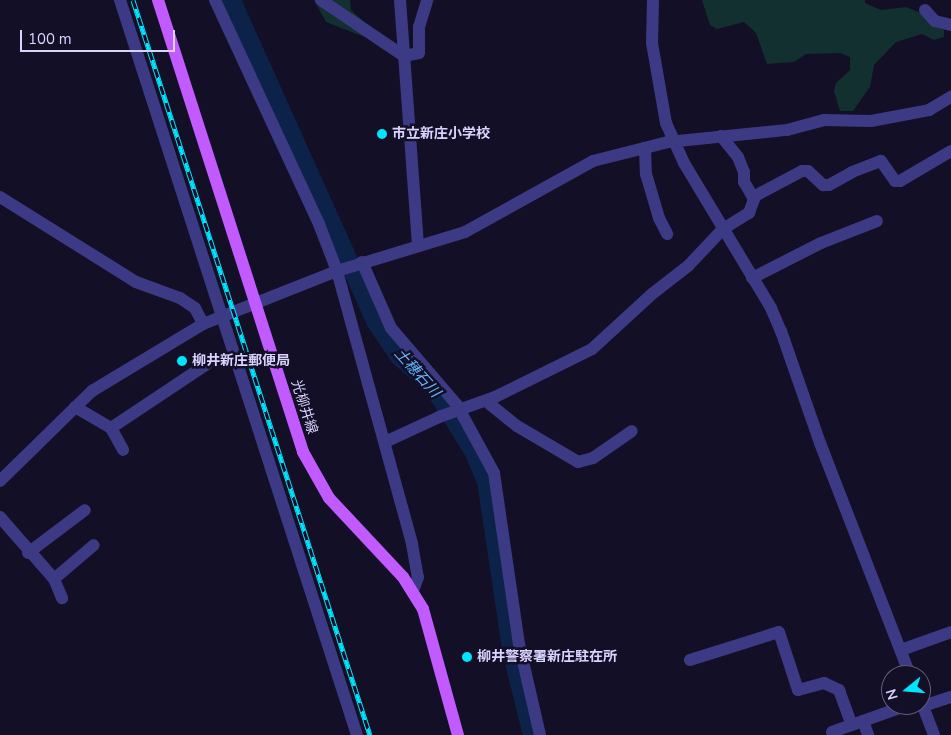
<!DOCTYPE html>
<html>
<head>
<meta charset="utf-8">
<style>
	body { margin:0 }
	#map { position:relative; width:951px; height:735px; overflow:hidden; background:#130f26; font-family:"Nunito Sans","Noto Sans JP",sans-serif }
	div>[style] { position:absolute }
	.green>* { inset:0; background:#12302f }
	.river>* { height:19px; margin:-9.5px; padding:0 9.5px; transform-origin:9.5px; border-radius:9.5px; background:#0c2248 }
	.minor>* { height:12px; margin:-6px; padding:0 6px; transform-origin:6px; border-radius:6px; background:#3d3a85 }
	.major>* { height:12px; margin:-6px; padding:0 6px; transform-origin:6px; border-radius:6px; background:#c25bff }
	.rail>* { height:5px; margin-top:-2.5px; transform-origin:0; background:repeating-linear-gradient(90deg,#130f26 0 9px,#00e5ff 0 18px); box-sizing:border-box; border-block:1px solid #00e5ff }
	.dots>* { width:14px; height:14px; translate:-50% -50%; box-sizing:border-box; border:2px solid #130f26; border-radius:50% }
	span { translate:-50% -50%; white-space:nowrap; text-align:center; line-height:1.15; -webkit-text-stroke:5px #130f26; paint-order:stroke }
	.poi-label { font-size:14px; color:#d9d4ff; font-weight:700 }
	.left { translate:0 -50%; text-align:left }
	.street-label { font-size:14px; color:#d9d4ff }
	.water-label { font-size:15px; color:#62b6ff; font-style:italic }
	.north { position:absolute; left:881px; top:665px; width:50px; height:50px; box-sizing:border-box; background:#130f26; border:1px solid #625e7d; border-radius:50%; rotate:253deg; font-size:14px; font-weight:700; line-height:20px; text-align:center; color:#d9d4ff }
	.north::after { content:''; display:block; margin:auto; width:18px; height:22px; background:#00e5ff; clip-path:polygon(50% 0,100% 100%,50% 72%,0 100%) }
	.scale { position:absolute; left:20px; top:30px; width:155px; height:22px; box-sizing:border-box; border:2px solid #d9d4ff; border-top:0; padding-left:6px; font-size:15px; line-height:18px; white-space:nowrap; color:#d9d4ff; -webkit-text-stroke:4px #130f26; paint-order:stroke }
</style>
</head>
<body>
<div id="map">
	<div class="green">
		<div style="clip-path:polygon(314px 0,350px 0,351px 10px,373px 30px,375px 41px,326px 22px)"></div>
		<div style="clip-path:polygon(702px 0,865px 0,865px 3px,881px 10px,906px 7px,923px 14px,933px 25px,944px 30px,944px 37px,934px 40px,922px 34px,896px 42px,874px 65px,870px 87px,853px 111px,840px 111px,834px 91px,836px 83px,850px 70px,850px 57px,840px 53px,806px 54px,794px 62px,767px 64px,756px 33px,744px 22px,717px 29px,710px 25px)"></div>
	</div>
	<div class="river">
		<div style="left:231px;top:0;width:353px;rotate:65.8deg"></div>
		<div style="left:376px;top:322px;width:40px;rotate:56deg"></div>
		<div style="left:398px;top:355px;width:40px;rotate:41deg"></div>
		<div style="left:428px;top:381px;width:26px;rotate:54deg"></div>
		<div style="left:443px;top:402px;width:59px;rotate:58.2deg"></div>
		<div style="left:474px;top:452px;width:31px;rotate:68deg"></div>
		<div style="left:486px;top:481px;width:175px;rotate:81.5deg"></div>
		<div style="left:512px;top:654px;width:83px;rotate:76.1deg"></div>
	</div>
	<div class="minor">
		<div style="left:120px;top:0;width:772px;rotate:72.13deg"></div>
		<div style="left:215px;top:0;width:247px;rotate:65.1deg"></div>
		<div style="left:319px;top:224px;width:50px;rotate:69deg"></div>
		<div style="left:337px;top:271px;width:283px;rotate:74.6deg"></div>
		<div style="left:412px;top:544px;width:34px;rotate:80deg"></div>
		<div style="left:418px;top:577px;width:15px;rotate:110deg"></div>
		<div style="left:321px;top:0;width:100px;rotate:34deg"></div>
		<div style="left:404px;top:56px;width:15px;rotate:-11deg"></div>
		<div style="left:419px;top:53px;width:26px;rotate:-90deg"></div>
		<div style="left:419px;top:27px;width:28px;rotate:-73deg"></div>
		<div style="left:400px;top:0;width:247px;rotate:85.8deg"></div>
		<div style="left:653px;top:0;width:43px;rotate:91.3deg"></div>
		<div style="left:652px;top:43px;width:81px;rotate:80.1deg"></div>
		<div style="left:666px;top:123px;width:44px;rotate:65.8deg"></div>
		<div style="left:684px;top:163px;width:169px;rotate:59deg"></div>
		<div style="left:771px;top:308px;width:25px;rotate:67deg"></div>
		<div style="left:781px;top:331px;width:119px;rotate:70.8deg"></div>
		<div style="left:820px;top:443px;width:249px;rotate:68.8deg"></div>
		<div style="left:925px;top:10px;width:15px;rotate:48deg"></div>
		<div style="left:935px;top:21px;width:16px;rotate:14deg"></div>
		<div style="left:645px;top:148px;width:26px;rotate:88deg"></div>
		<div style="left:646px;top:174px;width:46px;rotate:73.5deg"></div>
		<div style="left:659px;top:218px;width:18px;rotate:63deg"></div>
		<div style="left:0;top:197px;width:160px;rotate:32deg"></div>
		<div style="left:136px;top:282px;width:47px;rotate:20deg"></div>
		<div style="left:180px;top:298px;width:18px;rotate:34deg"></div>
		<div style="left:195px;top:308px;width:18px;rotate:63deg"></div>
		<div style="left:753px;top:197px;width:55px;rotate:-28deg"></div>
		<div style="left:802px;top:171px;width:6px"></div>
		<div style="left:808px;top:171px;width:21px;rotate:43deg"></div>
		<div style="left:823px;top:185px;width:6px"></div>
		<div style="left:829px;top:185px;width:26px;rotate:-29deg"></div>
		<div style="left:852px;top:172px;width:31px;rotate:-21deg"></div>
		<div style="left:881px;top:161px;width:24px;rotate:55deg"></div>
		<div style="left:895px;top:181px;width:5px"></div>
		<div style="left:900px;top:181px;width:59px;rotate:-30.5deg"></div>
		<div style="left:362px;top:262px;width:72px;rotate:66.3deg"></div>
		<div style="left:391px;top:328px;width:101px;rotate:49.4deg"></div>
		<div style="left:457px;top:405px;width:77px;rotate:61.4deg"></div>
		<div style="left:494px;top:473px;width:173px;rotate:81.7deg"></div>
		<div style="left:519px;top:644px;width:93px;rotate:77deg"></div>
		<div style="left:752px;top:278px;width:77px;rotate:-26.9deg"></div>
		<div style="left:821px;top:243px;width:60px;rotate:-21.4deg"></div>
		<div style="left:486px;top:401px;width:40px;rotate:39deg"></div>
		<div style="left:517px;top:426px;width:71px;rotate:30.5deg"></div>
		<div style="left:578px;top:462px;width:16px;rotate:-15deg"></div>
		<div style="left:593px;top:458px;width:47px;rotate:-34.7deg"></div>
		<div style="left:75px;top:407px;width:42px;rotate:30.3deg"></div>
		<div style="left:111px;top:428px;width:115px;rotate:-33.7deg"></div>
		<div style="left:111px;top:428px;width:25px;rotate:61deg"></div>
		<div style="left:385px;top:442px;width:60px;rotate:-24.8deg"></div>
		<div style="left:439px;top:417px;width:59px;rotate:-19.7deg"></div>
		<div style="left:495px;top:397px;width:108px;rotate:-26.3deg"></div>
		<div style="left:592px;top:349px;width:81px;rotate:-42.5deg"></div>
		<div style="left:652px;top:294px;width:46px;rotate:-37.9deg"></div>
		<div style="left:688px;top:266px;width:51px;rotate:-46.6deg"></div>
		<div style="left:723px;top:229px;width:31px;rotate:-32deg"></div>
		<div style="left:749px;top:213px;width:15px;rotate:-70deg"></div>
		<div style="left:754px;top:199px;width:20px;rotate:-120deg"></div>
		<div style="left:744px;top:182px;width:10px;rotate:-90deg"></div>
		<div style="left:744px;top:172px;width:16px;rotate:-112deg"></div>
		<div style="left:738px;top:157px;width:27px;rotate:-129deg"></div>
		<div style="left:0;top:481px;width:129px;rotate:-44.4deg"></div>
		<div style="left:92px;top:391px;width:130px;rotate:-31.1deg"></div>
		<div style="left:203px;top:324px;width:144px;rotate:-21.6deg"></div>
		<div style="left:337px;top:271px;width:134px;rotate:-16.9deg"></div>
		<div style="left:465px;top:232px;width:146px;rotate:-29deg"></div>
		<div style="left:593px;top:161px;width:77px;rotate:-14.2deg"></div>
		<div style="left:668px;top:142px;width:120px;rotate:-5.8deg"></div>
		<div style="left:787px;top:130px;width:38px;rotate:-15deg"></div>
		<div style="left:824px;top:120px;width:47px;rotate:1.2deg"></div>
		<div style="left:871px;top:121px;width:59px;rotate:-10.7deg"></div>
		<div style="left:929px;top:110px;width:26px;rotate:-31deg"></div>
		<div style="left:0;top:517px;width:82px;rotate:48.9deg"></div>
		<div style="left:54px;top:579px;width:21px;rotate:67deg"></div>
		<div style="left:28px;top:553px;width:71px;rotate:-37deg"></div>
		<div style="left:54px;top:579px;width:52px;rotate:-40.4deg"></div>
		<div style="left:901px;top:650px;width:53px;rotate:-19.8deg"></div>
		<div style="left:690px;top:660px;width:93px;rotate:-17.5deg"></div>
		<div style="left:779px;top:632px;width:61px;rotate:71.9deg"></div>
		<div style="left:798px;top:690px;width:27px;rotate:-15deg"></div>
		<div style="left:824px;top:683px;width:17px;rotate:25deg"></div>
		<div style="left:839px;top:690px;width:37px;rotate:70deg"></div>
		<div style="left:921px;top:701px;width:36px;rotate:69deg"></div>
		<div style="left:923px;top:706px;width:29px;rotate:-18deg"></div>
		<div style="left:863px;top:721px;width:15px;rotate:70deg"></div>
		<div style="left:832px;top:732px;width:81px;rotate:-19.6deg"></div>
	</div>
	<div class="major">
		<div style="left:158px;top:0;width:475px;rotate:72.2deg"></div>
		<div style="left:303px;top:452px;width:53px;rotate:60.5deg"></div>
		<div style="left:329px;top:498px;width:108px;rotate:46.9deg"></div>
		<div style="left:403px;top:577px;width:38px;rotate:58deg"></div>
		<div style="left:423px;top:609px;width:131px;rotate:74.5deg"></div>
	</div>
	<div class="rail">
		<div style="left:133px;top:0;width:772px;rotate:72.13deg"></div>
	</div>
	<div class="dots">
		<div style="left:382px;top:134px;background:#00e5ff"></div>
		<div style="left:182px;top:361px;background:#00e5ff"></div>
		<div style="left:467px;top:657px;background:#00e5ff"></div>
	</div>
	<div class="poi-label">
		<span class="left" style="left:392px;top:134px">市立新庄小学校</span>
		<span class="left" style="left:192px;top:361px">柳井新庄郵便局</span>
		<span class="left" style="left:477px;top:657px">柳井警察署新庄駐在所</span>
	</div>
	<div class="street-label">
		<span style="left:304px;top:407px;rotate:72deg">光柳井線</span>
	</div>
	<div class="water-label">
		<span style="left:417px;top:373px;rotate:48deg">土穂石川</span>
	</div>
	<div class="north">N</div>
	<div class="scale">100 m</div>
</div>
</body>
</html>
